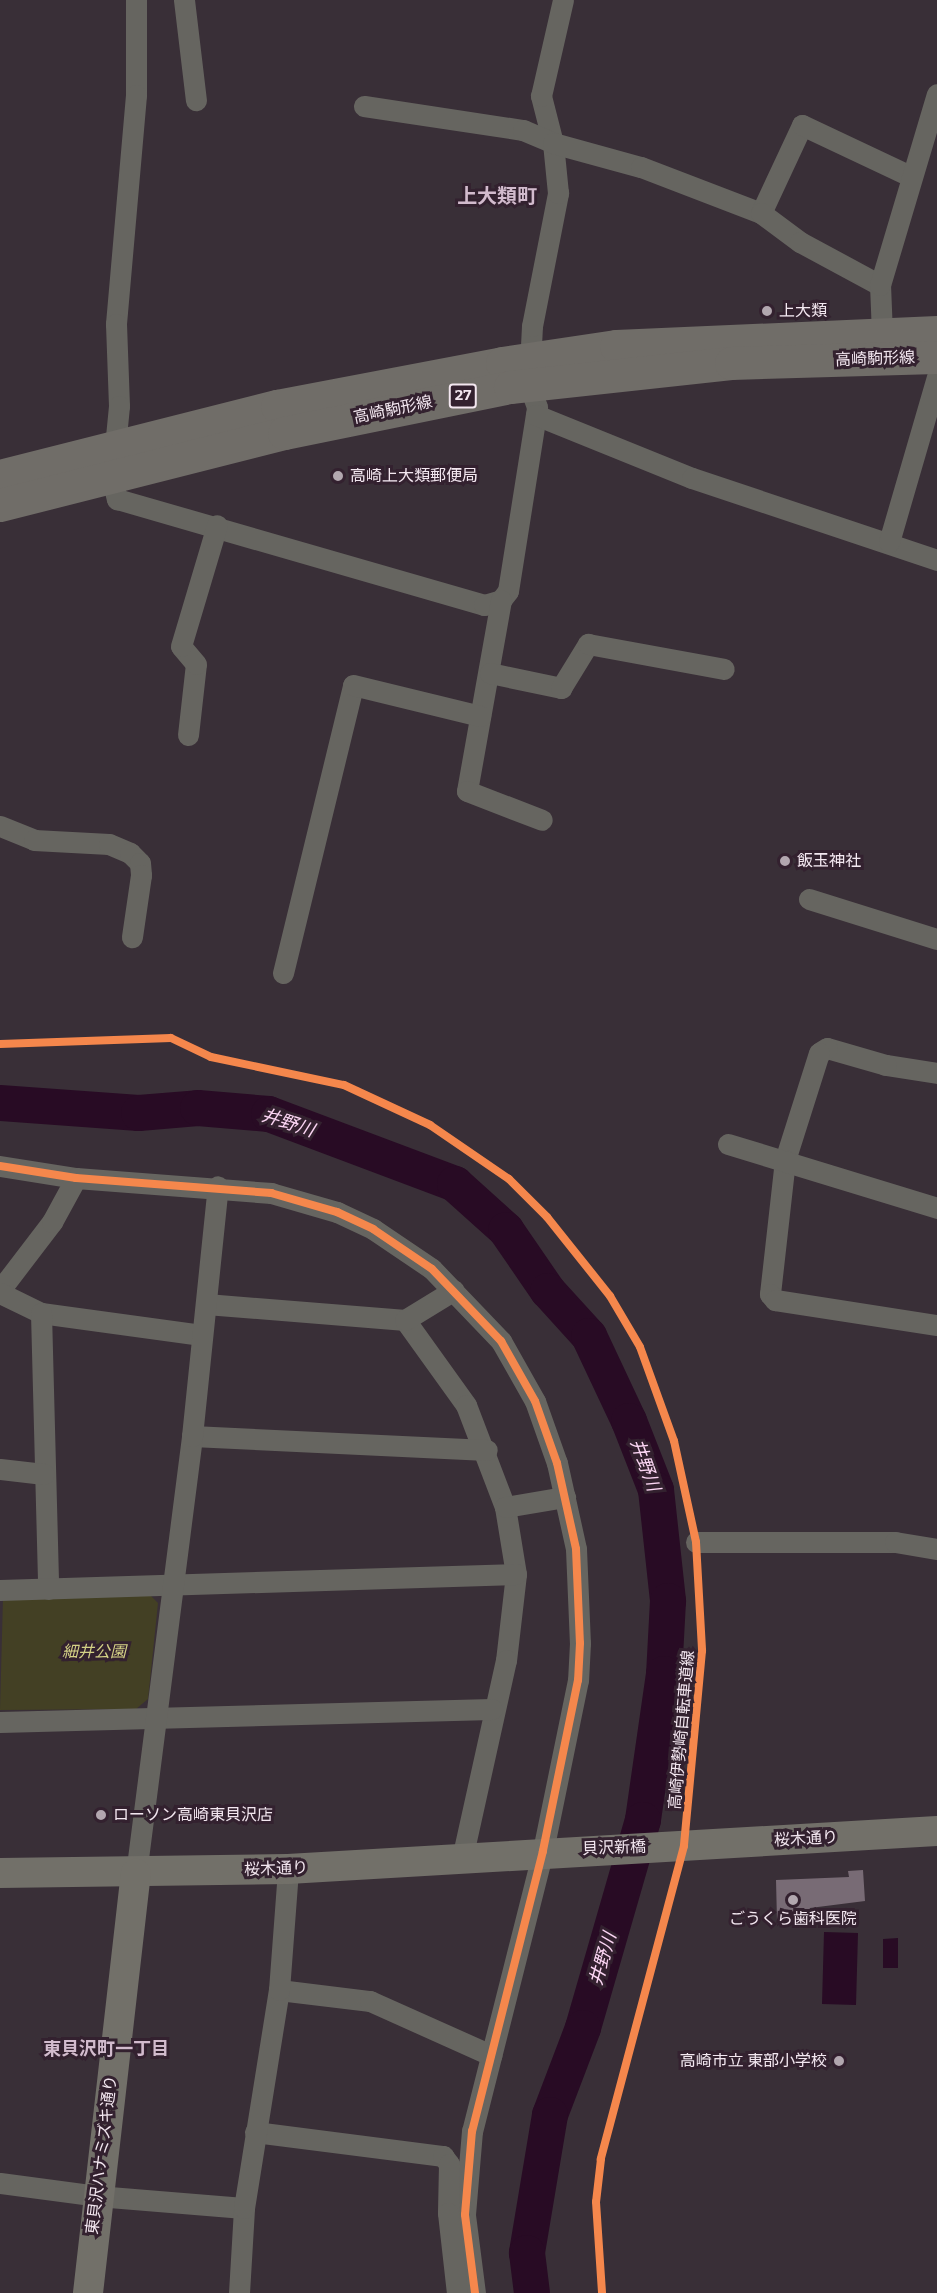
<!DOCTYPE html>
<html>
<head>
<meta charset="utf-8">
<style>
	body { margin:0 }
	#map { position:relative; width:937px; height:2293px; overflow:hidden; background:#392f37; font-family:Bitter,"Noto Sans JP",serif }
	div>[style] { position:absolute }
	.green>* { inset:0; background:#434024 }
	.water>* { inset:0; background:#280b24 }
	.river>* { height:36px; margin:-18px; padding:0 18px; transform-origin:18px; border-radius:18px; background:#280b24 }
	.building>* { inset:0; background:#786b75 }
	.street>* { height:21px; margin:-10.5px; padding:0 10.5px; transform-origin:10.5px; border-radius:10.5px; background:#666560 }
	.secondary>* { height:30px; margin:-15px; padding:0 15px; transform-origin:15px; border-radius:15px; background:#727069 }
	.primary>* { height:33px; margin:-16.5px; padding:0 16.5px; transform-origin:16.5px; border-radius:16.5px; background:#706d68 }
	.cycleway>* { height:8px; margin:-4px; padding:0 4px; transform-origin:4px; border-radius:4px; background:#f5874c }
	.dots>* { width:16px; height:16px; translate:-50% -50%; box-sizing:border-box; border:3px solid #33212f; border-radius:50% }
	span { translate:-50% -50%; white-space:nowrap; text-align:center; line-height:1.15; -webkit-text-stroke:6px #33212f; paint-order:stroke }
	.shield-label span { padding:2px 4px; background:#33212f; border:2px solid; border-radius:4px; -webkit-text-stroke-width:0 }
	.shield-label { font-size:15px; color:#f3e7f0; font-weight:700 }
	.poi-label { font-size:16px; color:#f3e7f0 }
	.left { translate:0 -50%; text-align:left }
	.right { translate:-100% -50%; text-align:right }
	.street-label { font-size:16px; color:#f3e7f0 }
	.park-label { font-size:16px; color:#d4d186; font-style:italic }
	.water-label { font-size:18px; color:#fcd6f4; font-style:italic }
	.neighbourhood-label { font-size:18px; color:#d2bbcd; font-weight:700 }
	.quarter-label { font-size:20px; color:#d2bbcd; font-weight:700 }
</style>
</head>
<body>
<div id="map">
	<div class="green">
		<div style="clip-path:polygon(148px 1593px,158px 1603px,148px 1699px,136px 1709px,0 1710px,3px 1598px)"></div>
	</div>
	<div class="water">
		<div style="clip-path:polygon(824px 1932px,858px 1933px,856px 2005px,822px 2004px)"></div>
		<div style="clip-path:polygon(898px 1938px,898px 1968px,883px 1968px,883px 1939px)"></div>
	</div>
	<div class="river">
		<div style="left:0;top:1103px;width:139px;rotate:4.1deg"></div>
		<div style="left:139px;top:1113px;width:59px;rotate:-4.8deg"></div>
		<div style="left:198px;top:1108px;width:71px;rotate:4.8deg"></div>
		<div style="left:269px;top:1114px;width:199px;rotate:20.6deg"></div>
		<div style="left:455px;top:1184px;width:69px;rotate:42deg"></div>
		<div style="left:506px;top:1230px;width:74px;rotate:55.5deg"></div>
		<div style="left:548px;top:1291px;width:61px;rotate:47.7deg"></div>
		<div style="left:589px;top:1336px;width:94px;rotate:64.8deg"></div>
		<div style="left:629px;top:1421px;width:74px;rotate:68.6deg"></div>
		<div style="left:656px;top:1490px;width:112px;rotate:83.8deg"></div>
		<div style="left:668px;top:1601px;width:73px;rotate:93.1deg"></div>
		<div style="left:664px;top:1674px;width:148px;rotate:98.2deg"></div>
		<div style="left:643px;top:1820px;width:216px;rotate:106.1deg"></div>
		<div style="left:583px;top:2028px;width:93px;rotate:110.8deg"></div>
		<div style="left:550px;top:2115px;width:140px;rotate:99.5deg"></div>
		<div style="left:527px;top:2253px;width:40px;rotate:82.9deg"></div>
	</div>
	<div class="building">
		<div style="clip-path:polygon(863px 1870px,865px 1901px,810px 1908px,810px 1920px,777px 1921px,776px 1880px,849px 1877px,848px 1871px)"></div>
	</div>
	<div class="street">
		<div style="left:136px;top:0;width:95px;rotate:90deg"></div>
		<div style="left:136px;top:95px;width:230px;rotate:95deg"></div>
		<div style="left:116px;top:324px;width:82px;rotate:87.9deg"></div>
		<div style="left:119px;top:406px;width:72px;rotate:95.6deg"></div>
		<div style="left:112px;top:478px;width:22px;rotate:77deg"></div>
		<div style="left:117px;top:499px;width:382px;rotate:16.1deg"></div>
		<div style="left:484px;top:605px;width:18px;rotate:-16deg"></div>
		<div style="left:501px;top:600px;width:11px;rotate:-52deg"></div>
		<div style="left:508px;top:591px;width:186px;rotate:-81deg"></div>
		<div style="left:537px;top:407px;width:23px;rotate:-110deg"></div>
		<div style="left:529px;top:385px;width:59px;rotate:-87.1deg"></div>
		<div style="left:532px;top:326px;width:136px;rotate:-78.9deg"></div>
		<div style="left:558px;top:193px;width:50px;rotate:-95.7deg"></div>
		<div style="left:553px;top:143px;width:49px;rotate:-104.3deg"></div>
		<div style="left:541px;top:96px;width:98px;rotate:-77.1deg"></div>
		<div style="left:184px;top:0;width:101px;rotate:83.2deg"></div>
		<div style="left:364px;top:106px;width:161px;rotate:8.6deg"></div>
		<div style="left:523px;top:130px;width:33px;rotate:23deg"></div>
		<div style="left:553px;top:143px;width:91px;rotate:15.3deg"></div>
		<div style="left:641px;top:167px;width:129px;rotate:21deg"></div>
		<div style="left:761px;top:213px;width:97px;rotate:-65deg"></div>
		<div style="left:802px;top:125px;width:119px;rotate:25.3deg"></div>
		<div style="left:761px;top:213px;width:49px;rotate:36.6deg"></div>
		<div style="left:800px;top:242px;width:91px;rotate:28.3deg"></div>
		<div style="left:882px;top:334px;width:49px;rotate:-92.3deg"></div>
		<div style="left:880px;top:285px;width:199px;rotate:-73.4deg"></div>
		<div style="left:536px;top:415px;width:168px;rotate:22deg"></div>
		<div style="left:692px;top:478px;width:258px;rotate:18.5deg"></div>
		<div style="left:889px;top:542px;width:172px;rotate:-73.8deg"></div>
		<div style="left:501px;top:600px;width:194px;rotate:100.1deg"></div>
		<div style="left:467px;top:791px;width:80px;rotate:21.1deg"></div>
		<div style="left:490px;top:673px;width:73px;rotate:11.9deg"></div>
		<div style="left:561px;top:688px;width:52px;rotate:-58.5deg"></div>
		<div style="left:588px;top:644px;width:138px;rotate:10.4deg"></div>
		<div style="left:188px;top:735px;width:71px;rotate:-83.6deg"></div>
		<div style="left:196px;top:664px;width:23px;rotate:-130deg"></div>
		<div style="left:181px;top:646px;width:126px;rotate:-73.4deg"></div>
		<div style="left:0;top:826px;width:37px;rotate:22deg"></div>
		<div style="left:34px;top:840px;width:75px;rotate:3.1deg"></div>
		<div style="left:109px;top:844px;width:23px;rotate:23deg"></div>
		<div style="left:130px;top:853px;width:14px;rotate:45deg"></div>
		<div style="left:140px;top:863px;width:12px;rotate:85deg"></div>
		<div style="left:141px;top:875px;width:63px;rotate:98.3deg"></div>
		<div style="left:809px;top:899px;width:134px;rotate:17.4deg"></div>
		<div style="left:283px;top:973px;width:296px;rotate:-76.3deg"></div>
		<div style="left:353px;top:685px;width:131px;rotate:13.7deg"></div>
		<div style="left:937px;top:1073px;width:52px;rotate:-171.1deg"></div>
		<div style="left:886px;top:1065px;width:61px;rotate:-163.9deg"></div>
		<div style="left:827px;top:1048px;width:9px;rotate:148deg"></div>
		<div style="left:819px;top:1053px;width:112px;rotate:107.6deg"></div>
		<div style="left:785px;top:1160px;width:135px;rotate:96.4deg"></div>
		<div style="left:770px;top:1294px;width:8px;rotate:50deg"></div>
		<div style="left:775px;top:1300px;width:164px;rotate:8.8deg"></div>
		<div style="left:728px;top:1144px;width:219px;rotate:17deg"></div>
		<div style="left:0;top:1166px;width:77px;rotate:9deg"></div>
		<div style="left:76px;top:1178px;width:196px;rotate:4.4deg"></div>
		<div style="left:271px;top:1193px;width:69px;rotate:16.1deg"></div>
		<div style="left:337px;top:1212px;width:40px;rotate:25deg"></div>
		<div style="left:373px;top:1229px;width:71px;rotate:34.1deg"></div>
		<div style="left:432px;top:1269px;width:100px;rotate:46.2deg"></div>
		<div style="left:501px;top:1341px;width:69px;rotate:60.5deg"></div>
		<div style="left:535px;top:1401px;width:66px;rotate:70.5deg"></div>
		<div style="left:557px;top:1463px;width:88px;rotate:77.5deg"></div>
		<div style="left:576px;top:1549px;width:94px;rotate:87.6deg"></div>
		<div style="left:580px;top:1643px;width:37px;rotate:93deg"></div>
		<div style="left:578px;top:1680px;width:175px;rotate:101.6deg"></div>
		<div style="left:543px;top:1851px;width:289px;rotate:104.2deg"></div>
		<div style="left:472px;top:2131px;width:84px;rotate:94.8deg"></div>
		<div style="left:465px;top:2215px;width:79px;rotate:82.7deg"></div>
		<div style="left:0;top:1290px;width:86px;rotate:-52.6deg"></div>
		<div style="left:52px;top:1222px;width:50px;rotate:-61.4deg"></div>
		<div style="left:0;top:1293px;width:46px;rotate:26deg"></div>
		<div style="left:41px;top:1313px;width:162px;rotate:7.8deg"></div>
		<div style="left:206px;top:1304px;width:200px;rotate:4.6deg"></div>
		<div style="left:405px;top:1320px;width:105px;rotate:54.3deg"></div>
		<div style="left:466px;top:1405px;width:109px;rotate:69.1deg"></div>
		<div style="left:505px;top:1507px;width:68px;rotate:80.7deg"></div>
		<div style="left:516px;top:1574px;width:87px;rotate:96.6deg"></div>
		<div style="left:506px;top:1660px;width:204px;rotate:102.5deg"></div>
		<div style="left:41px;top:1313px;width:276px;rotate:88.5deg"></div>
		<div style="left:405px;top:1320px;width:57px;rotate:-31.5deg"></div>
		<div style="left:192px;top:1436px;width:295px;rotate:2.7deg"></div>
		<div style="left:0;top:1469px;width:44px;rotate:6.5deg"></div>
		<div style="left:505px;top:1507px;width:61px;rotate:-9.5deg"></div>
		<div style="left:696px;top:1542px;width:199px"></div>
		<div style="left:895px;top:1542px;width:43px;rotate:9.5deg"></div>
		<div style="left:0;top:1590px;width:516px;rotate:-1.78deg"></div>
		<div style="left:0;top:1722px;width:492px;rotate:-1.5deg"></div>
		<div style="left:136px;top:1874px;width:442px;rotate:-82.7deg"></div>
		<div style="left:192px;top:1436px;width:251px;rotate:-84.1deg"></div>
		<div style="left:279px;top:1990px;width:92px;rotate:6.9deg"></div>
		<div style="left:370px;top:2001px;width:133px;rotate:24.1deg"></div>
		<div style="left:255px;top:2132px;width:190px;rotate:7.3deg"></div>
		<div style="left:443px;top:2156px;width:10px;rotate:53deg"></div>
		<div style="left:449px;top:2164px;width:49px;rotate:91.2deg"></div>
		<div style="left:448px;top:2213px;width:81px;rotate:83.6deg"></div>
		<div style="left:0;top:2183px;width:98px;rotate:7.6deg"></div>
		<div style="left:97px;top:2196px;width:147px;rotate:4.7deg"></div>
		<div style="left:239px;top:2293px;width:85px;rotate:-86.6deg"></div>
		<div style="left:244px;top:2208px;width:221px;rotate:-80.9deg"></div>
		<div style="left:279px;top:1990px;width:121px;rotate:-85.7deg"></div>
	</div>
	<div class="secondary">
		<div style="left:0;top:1873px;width:288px;rotate:-0.8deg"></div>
		<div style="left:288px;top:1869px;width:650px;rotate:-3.35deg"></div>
		<div style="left:88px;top:2293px;width:422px;rotate:-83.5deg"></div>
	</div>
	<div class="primary">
		<div style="left:0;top:476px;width:286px;rotate:-14.2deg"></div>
		<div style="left:277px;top:406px;width:229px;rotate:-10.8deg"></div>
		<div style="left:502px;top:363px;width:115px;rotate:-8.5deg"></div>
		<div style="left:616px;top:346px;width:321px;rotate:-2.5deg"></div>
		<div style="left:0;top:505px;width:293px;rotate:-14.2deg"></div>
		<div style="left:284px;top:433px;width:231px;rotate:-11.5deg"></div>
		<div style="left:510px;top:387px;width:222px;rotate:-6.2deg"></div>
		<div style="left:731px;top:363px;width:206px;rotate:-1.7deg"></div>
	</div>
	<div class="cycleway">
		<div style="left:0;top:1044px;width:171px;rotate:-2deg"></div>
		<div style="left:171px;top:1038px;width:44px;rotate:25.4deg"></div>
		<div style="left:211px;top:1057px;width:136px;rotate:11.9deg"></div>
		<div style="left:344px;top:1085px;width:95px;rotate:24.9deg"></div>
		<div style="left:430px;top:1125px;width:96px;rotate:34.4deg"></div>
		<div style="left:509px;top:1179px;width:54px;rotate:45deg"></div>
		<div style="left:547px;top:1217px;width:101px;rotate:51.4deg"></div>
		<div style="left:610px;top:1296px;width:59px;rotate:59.5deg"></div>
		<div style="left:640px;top:1347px;width:100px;rotate:70.1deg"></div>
		<div style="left:674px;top:1441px;width:103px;rotate:77.7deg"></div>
		<div style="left:696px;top:1542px;width:109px;rotate:86.8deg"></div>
		<div style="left:702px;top:1651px;width:196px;rotate:95.3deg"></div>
		<div style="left:684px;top:1846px;width:324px;rotate:104.9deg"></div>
		<div style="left:601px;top:2159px;width:43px;rotate:96.6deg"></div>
		<div style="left:596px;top:2202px;width:91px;rotate:86.2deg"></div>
		<div style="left:0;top:1166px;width:77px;rotate:9deg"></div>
		<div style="left:76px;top:1178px;width:196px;rotate:4.4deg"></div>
		<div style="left:271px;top:1193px;width:69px;rotate:16.1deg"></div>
		<div style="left:337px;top:1212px;width:40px;rotate:25deg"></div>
		<div style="left:373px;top:1229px;width:71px;rotate:34.1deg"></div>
		<div style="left:432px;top:1269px;width:100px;rotate:46.2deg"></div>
		<div style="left:501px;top:1341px;width:69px;rotate:60.5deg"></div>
		<div style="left:535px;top:1401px;width:66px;rotate:70.5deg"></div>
		<div style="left:557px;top:1463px;width:88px;rotate:77.5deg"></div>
		<div style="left:576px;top:1549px;width:94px;rotate:87.6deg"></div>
		<div style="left:580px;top:1643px;width:37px;rotate:93deg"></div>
		<div style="left:578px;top:1680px;width:175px;rotate:101.6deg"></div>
		<div style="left:543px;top:1851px;width:289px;rotate:104.2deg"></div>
		<div style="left:472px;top:2131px;width:84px;rotate:94.8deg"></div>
		<div style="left:465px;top:2215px;width:79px;rotate:82.7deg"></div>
	</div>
	<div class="dots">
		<div style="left:767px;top:311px;background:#b2a7af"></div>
		<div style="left:338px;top:476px;background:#b2a7af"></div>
		<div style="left:785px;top:861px;background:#b2a7af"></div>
		<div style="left:101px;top:1815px;background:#b2a7af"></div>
		<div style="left:793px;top:1900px;background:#b2a7af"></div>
		<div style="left:839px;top:2061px;background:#b2a7af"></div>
	</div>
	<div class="shield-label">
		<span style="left:463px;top:396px">27</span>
	</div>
	<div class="poi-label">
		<span class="left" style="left:779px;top:311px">上大類</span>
		<span class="left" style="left:350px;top:476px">高崎上大類郵便局</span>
		<span class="left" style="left:797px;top:861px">飯玉神社</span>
		<span class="left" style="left:113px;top:1815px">ローソン高崎東貝沢店</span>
		<span style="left:793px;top:1919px">ごうくら歯科医院</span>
		<span class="right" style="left:827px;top:2061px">高崎市立 東部小学校</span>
	</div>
	<div class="street-label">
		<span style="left:875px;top:359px;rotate:-2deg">高崎駒形線</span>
		<span style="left:393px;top:410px;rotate:-12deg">高崎駒形線</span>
		<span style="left:682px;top:1730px;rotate:-85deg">高崎伊勢崎自転車道線</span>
		<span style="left:806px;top:1839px;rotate:-3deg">桜木通り</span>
		<span style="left:614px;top:1848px;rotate:-2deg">貝沢新橋</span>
		<span style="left:276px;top:1869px;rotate:-2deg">桜木通り</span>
		<span style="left:102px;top:2155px;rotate:-83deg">東貝沢ハナミズキ通り</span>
	</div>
	<div class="park-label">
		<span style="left:94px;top:1652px">細井公園</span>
	</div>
	<div class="water-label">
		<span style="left:288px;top:1123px;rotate:18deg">井野川</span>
		<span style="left:645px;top:1465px;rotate:70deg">井野川</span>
		<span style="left:603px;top:1959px;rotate:-74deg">井野川</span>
	</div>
	<div class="neighbourhood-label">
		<span style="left:106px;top:2049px">東貝沢町一丁目</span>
	</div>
	<div class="quarter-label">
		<span style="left:497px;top:196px">上大類町</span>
	</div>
</div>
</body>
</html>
